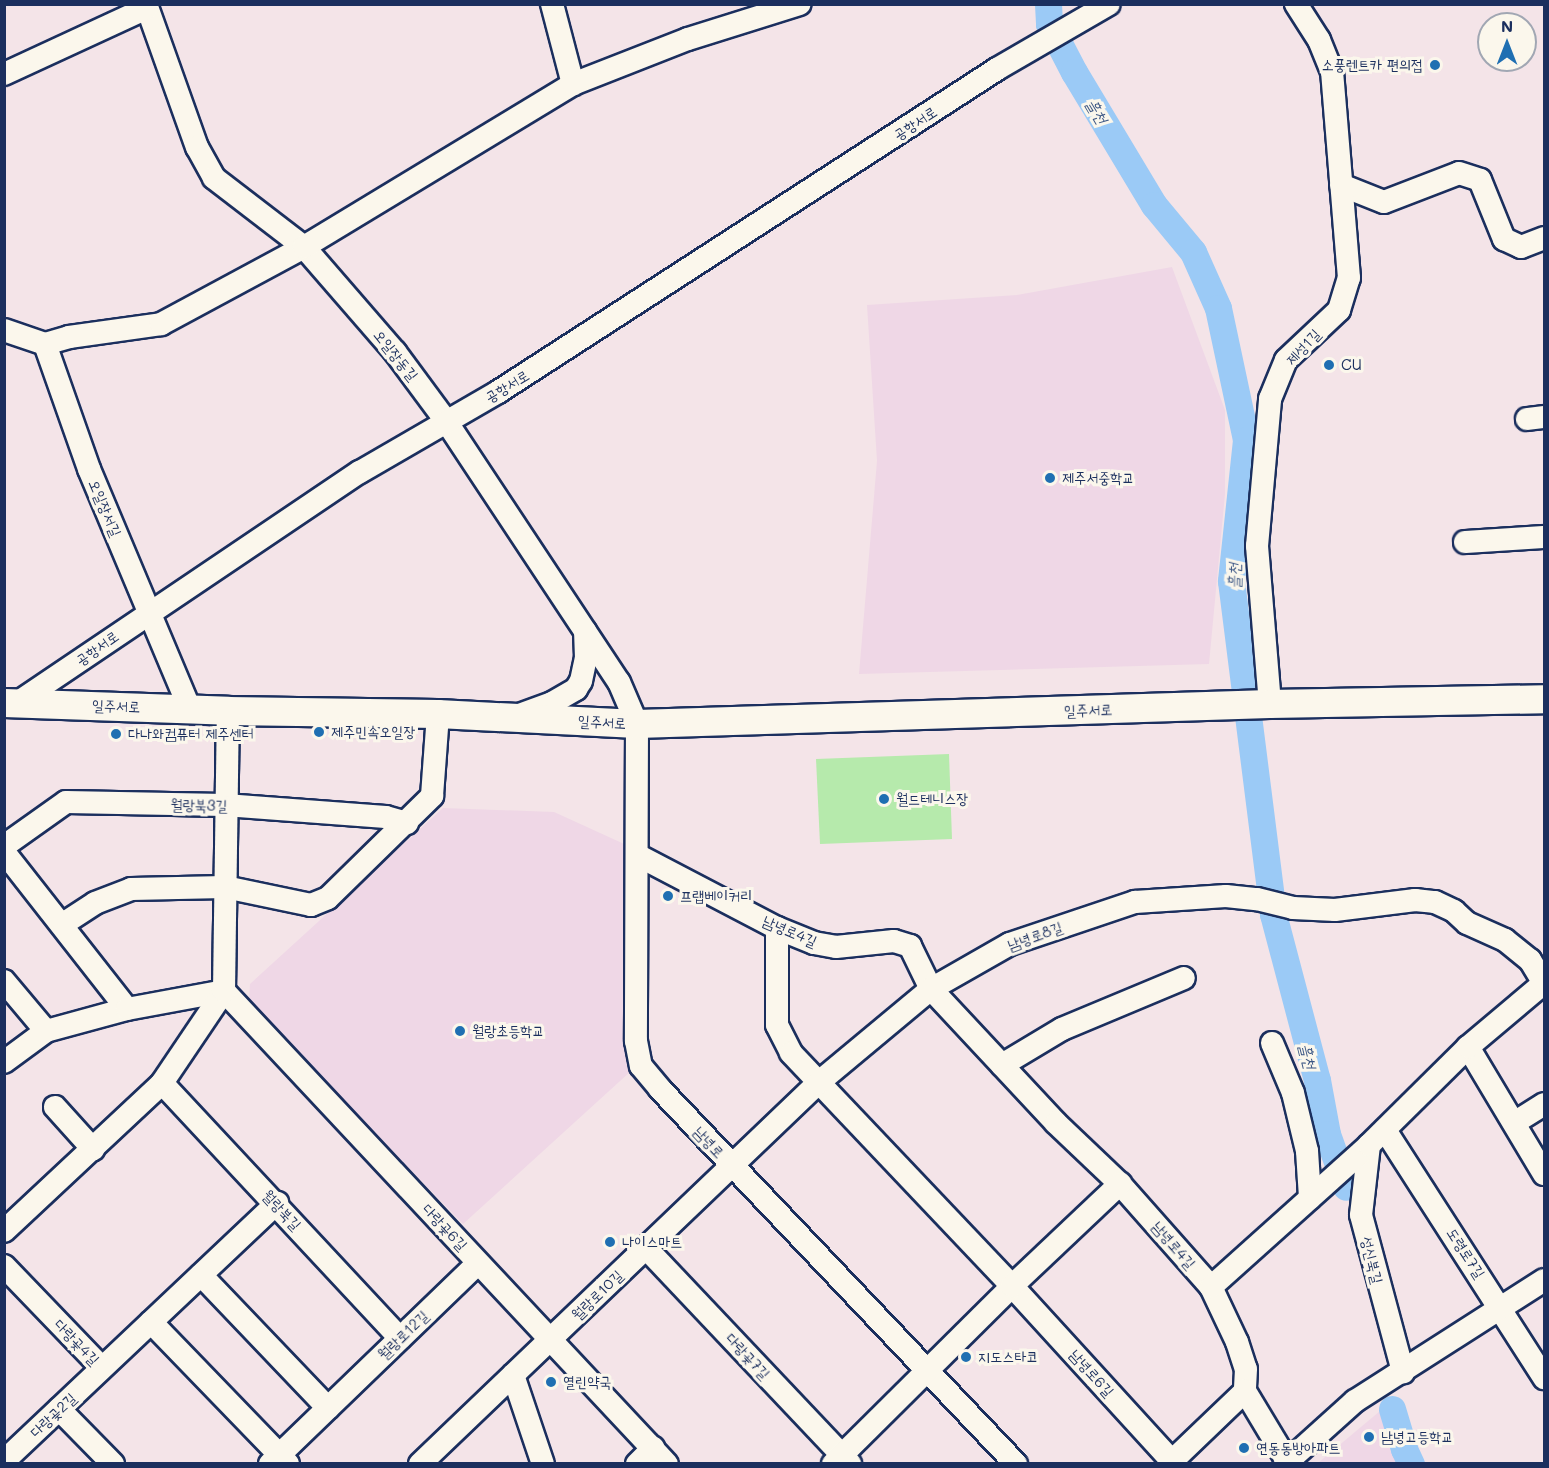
<!DOCTYPE html>
<html>
<head>
<meta charset="utf-8">
<style>
	body { margin:0 }
	#map { position:relative; width:1549px; height:1468px; overflow:hidden; background:#f4e4e8; font-family:Mali,"Poor Story",sans-serif }
	div>[style] { position:absolute }
	.built>* { inset:0; background:#efd7e6 }
	.green>* { inset:0; background:#b6eaac }
	.river>* { height:27px; margin:-13.5px; padding:0 13.5px; transform-origin:13.5px; border-radius:13.5px; background:#9bcaf6 }
	.roads { filter:drop-shadow(2px 0 #1b2f5e) drop-shadow(-2px 0 #1b2f5e) drop-shadow(0 2px #1b2f5e) drop-shadow(0 -2px #1b2f5e) }
	.minor>* { height:22px; margin:-11px; padding:0 11px; transform-origin:11px; border-radius:11px; background:#fbf7ec }
	.major>* { height:28px; margin:-14px; padding:0 14px; transform-origin:14px; border-radius:14px; background:#fbf7ec }
	.dots>* { width:16px; height:16px; translate:-50% -50%; box-sizing:border-box; border:3px solid #fbf7ec; border-radius:50% }
	span { translate:-50% -50%; white-space:nowrap; text-align:center; line-height:1.15; -webkit-text-stroke:6px #fbf7ec; paint-order:stroke }
	.poi-label { font-size:15px; color:#1b2f5e }
	.right { translate:-100% -50%; text-align:right }
	.left { translate:0 -50%; text-align:left }
	.street-label { font-size:15px; color:#1b2f5e }
	.water-label { font-size:16px; color:#3b5684; font-style:italic }
	.frame { position:absolute; inset:0; border:6px solid #1b2f5e; pointer-events:none }
	.north { position:absolute; left:1477px; top:12px; width:60px; height:60px; box-sizing:border-box; background:#fbf7ec; border:2px solid #a1a7b3; border-radius:50%; rotate:0deg; font-size:16px; font-weight:700; line-height:24px; text-align:center; color:#1b2f5e }
	.north::after { content:''; display:block; margin:auto; width:21px; height:27px; background:#1f6fb2; clip-path:polygon(50% 0,100% 100%,50% 72%,0 100%) }
</style>
</head>
<body>
<div id="map">
	<div class="built">
		<div style="clip-path:polygon(1172px 267px,1225px 410px,1225px 494px,1209px 664px,859px 674px,877px 461px,867px 305px,1017px 295px)"></div>
		<div style="clip-path:polygon(443px 808px,554px 812px,644px 853px,642px 1061px,463px 1224px,249px 1002px,250px 984px)"></div>
		<div style="clip-path:polygon(1380px 1411px,1400px 1463px,1318px 1463px)"></div>
	</div>
	<div class="green">
		<div style="clip-path:polygon(949px 754px,952px 839px,820px 844px,816px 759px)"></div>
	</div>
	<div class="river">
		<div style="left:1048px;top:4px;width:20px;rotate:87deg"></div>
		<div style="left:1049px;top:24px;width:54px;rotate:62.5deg"></div>
		<div style="left:1074px;top:72px;width:155px;rotate:59deg"></div>
		<div style="left:1154px;top:205px;width:61px;rotate:50.3deg"></div>
		<div style="left:1193px;top:252px;width:61px;rotate:65.9deg"></div>
		<div style="left:1218px;top:308px;width:135px;rotate:78deg"></div>
		<div style="left:1246px;top:440px;width:142px;rotate:96.1deg"></div>
		<div style="left:1231px;top:581px;width:336px;rotate:82.8deg"></div>
		<div style="left:1273px;top:914px;width:172px;rotate:75.2deg"></div>
		<div style="left:1317px;top:1080px;width:55px;rotate:79.5deg"></div>
		<div style="left:1327px;top:1134px;width:56px;rotate:70.3deg"></div>
		<div style="left:1392px;top:1409px;width:42px;rotate:73.3deg"></div>
		<div style="left:1404px;top:1449px;width:17px;rotate:65deg"></div>
	</div>
	<div class="roads">
		<div class="minor">
			<div style="left:146px;top:4px;width:152px;rotate:70.4deg"></div>
			<div style="left:197px;top:147px;width:35px;rotate:61deg"></div>
			<div style="left:214px;top:178px;width:113px;rotate:37.5deg"></div>
			<div style="left:304px;top:247px;width:139px;rotate:49.1deg"></div>
			<div style="left:395px;top:352px;width:86px;rotate:53.5deg"></div>
			<div style="left:446px;top:421px;width:313px;rotate:56.5deg"></div>
			<div style="left:619px;top:682px;width:46px;rotate:66.8deg"></div>
			<div style="left:637px;top:724px;width:317px;rotate:90.2deg"></div>
			<div style="left:636px;top:1041px;width:25px;rotate:79deg"></div>
			<div style="left:641px;top:1066px;width:30px;rotate:50deg"></div>
			<div style="left:660px;top:1089px;width:517px;rotate:46.49deg"></div>
			<div style="left:552px;top:4px;width:83px;rotate:75.3deg"></div>
			<div style="left:4px;top:74px;width:157px;rotate:-24.8deg"></div>
			<div style="left:1341px;top:185px;width:46px;rotate:21.6deg"></div>
			<div style="left:1384px;top:202px;width:80px;rotate:-21.1deg"></div>
			<div style="left:1459px;top:173px;width:22px;rotate:18deg"></div>
			<div style="left:1480px;top:180px;width:64px;rotate:67.9deg"></div>
			<div style="left:1504px;top:239px;width:19px;rotate:25deg"></div>
			<div style="left:1521px;top:247px;width:25px;rotate:-21deg"></div>
			<div style="left:4px;top:330px;width:43px;rotate:18.9deg"></div>
			<div style="left:45px;top:344px;width:133px;rotate:70.6deg"></div>
			<div style="left:89px;top:469px;width:260px;rotate:67.2deg"></div>
			<div style="left:45px;top:344px;width:25px;rotate:-16deg"></div>
			<div style="left:69px;top:337px;width:93px;rotate:-8deg"></div>
			<div style="left:161px;top:324px;width:162px;rotate:-28.3deg"></div>
			<div style="left:304px;top:247px;width:315px;rotate:-31.2deg"></div>
			<div style="left:573px;top:84px;width:123px;rotate:-21.4deg"></div>
			<div style="left:688px;top:39px;width:117px;rotate:-17.4deg"></div>
			<div style="left:1527px;top:419px;width:17px;rotate:-7deg"></div>
			<div style="left:1465px;top:542px;width:79px;rotate:-3.6deg"></div>
			<div style="left:17px;top:703px;width:414px;rotate:-34deg"></div>
			<div style="left:360px;top:472px;width:160px;rotate:-30.1deg"></div>
			<div style="left:498px;top:392px;width:594px;rotate:-32.91deg"></div>
			<div style="left:997px;top:69px;width:129px;rotate:-30.1deg"></div>
			<div style="left:1270px;top:704px;width:159px;rotate:-94.7deg"></div>
			<div style="left:1257px;top:546px;width:148px;rotate:-84.9deg"></div>
			<div style="left:1270px;top:399px;width:42px;rotate:-67.7deg"></div>
			<div style="left:1286px;top:360px;width:73px;rotate:-43.3deg"></div>
			<div style="left:1339px;top:310px;width:34px;rotate:-73deg"></div>
			<div style="left:1349px;top:278px;width:207px;rotate:-94.7deg"></div>
			<div style="left:1332px;top:72px;width:35px;rotate:-112deg"></div>
			<div style="left:1319px;top:40px;width:43px;rotate:-122.6deg"></div>
			<div style="left:519px;top:715px;width:35px;rotate:-20deg"></div>
			<div style="left:552px;top:703px;width:28px;rotate:-30deg"></div>
			<div style="left:576px;top:689px;width:9px;rotate:-58deg"></div>
			<div style="left:581px;top:681px;width:24px;rotate:-78deg"></div>
			<div style="left:586px;top:658px;width:27px;rotate:-92deg"></div>
			<div style="left:4px;top:846px;width:76px;rotate:-35.4deg"></div>
			<div style="left:66px;top:802px;width:159px;rotate:1.1deg"></div>
			<div style="left:225px;top:805px;width:161px;rotate:4.3deg"></div>
			<div style="left:386px;top:817px;width:22px;rotate:16deg"></div>
			<div style="left:4px;top:852px;width:199px;rotate:51.9deg"></div>
			<div style="left:639px;top:856px;width:156px;rotate:27.6deg"></div>
			<div style="left:777px;top:928px;width:40px;rotate:22deg"></div>
			<div style="left:814px;top:943px;width:22px;rotate:10deg"></div>
			<div style="left:836px;top:947px;width:58px;rotate:-5.9deg"></div>
			<div style="left:894px;top:941px;width:17px;rotate:17deg"></div>
			<div style="left:910px;top:946px;width:48px;rotate:64deg"></div>
			<div style="left:931px;top:989px;width:183px;rotate:47deg"></div>
			<div style="left:1056px;top:1123px;width:88px;rotate:43.6deg"></div>
			<div style="left:1120px;top:1184px;width:137px;rotate:48.5deg"></div>
			<div style="left:1211px;top:1287px;width:61px;rotate:64.7deg"></div>
			<div style="left:1237px;top:1342px;width:28px;rotate:72deg"></div>
			<div style="left:1246px;top:1369px;width:22px;rotate:93deg"></div>
			<div style="left:1245px;top:1391px;width:82px;rotate:59deg"></div>
			<div style="left:63px;top:924px;width:38px;rotate:-33deg"></div>
			<div style="left:95px;top:903px;width:39px;rotate:-21deg"></div>
			<div style="left:131px;top:889px;width:94px;rotate:-1.2deg"></div>
			<div style="left:225px;top:887px;width:88px;rotate:11.8deg"></div>
			<div style="left:311px;top:905px;width:18px;rotate:-22deg"></div>
			<div style="left:328px;top:898px;width:146px;rotate:-44.4deg"></div>
			<div style="left:432px;top:796px;width:82px;rotate:-85.8deg"></div>
			<div style="left:777px;top:928px;width:97px;rotate:90deg"></div>
			<div style="left:777px;top:1025px;width:31px;rotate:63deg"></div>
			<div style="left:791px;top:1053px;width:321px;rotate:46.5deg"></div>
			<div style="left:1012px;top:1286px;width:237px;rotate:47.6deg"></div>
			<div style="left:4px;top:981px;width:65px;rotate:50deg"></div>
			<div style="left:1272px;top:1043px;width:54px;rotate:67.2deg"></div>
			<div style="left:1293px;top:1093px;width:60px;rotate:76.4deg"></div>
			<div style="left:1307px;top:1151px;width:47px;rotate:86.3deg"></div>
			<div style="left:1468px;top:1047px;width:148px;rotate:59.1deg"></div>
			<div style="left:4px;top:1062px;width:52px;rotate:-36.4deg"></div>
			<div style="left:46px;top:1031px;width:84px;rotate:-15.2deg"></div>
			<div style="left:127px;top:1009px;width:99px;rotate:-10.5deg"></div>
			<div style="left:224px;top:991px;width:648px;rotate:46.88deg"></div>
			<div style="left:1002px;top:1065px;width:70px;rotate:-31deg"></div>
			<div style="left:1062px;top:1029px;width:132px;rotate:-22.7deg"></div>
			<div style="left:162px;top:1083px;width:349px;rotate:47deg"></div>
			<div style="left:55px;top:1107px;width:57px;rotate:47.9deg"></div>
			<div style="left:1514px;top:1123px;width:36px;rotate:-32deg"></div>
			<div style="left:1385px;top:1130px;width:295px;rotate:57.3deg"></div>
			<div style="left:1369px;top:1145px;width:70px;rotate:96.5deg"></div>
			<div style="left:1361px;top:1215px;width:163px;rotate:75deg"></div>
			<div style="left:4px;top:1231px;width:216px;rotate:-43.1deg"></div>
			<div style="left:162px;top:1083px;width:111px;rotate:-56deg"></div>
			<div style="left:224px;top:991px;width:280px;rotate:-89.2deg"></div>
			<div style="left:646px;top:1248px;width:297px;rotate:46.6deg"></div>
			<div style="left:4px;top:1266px;width:141px;rotate:46.1deg"></div>
			<div style="left:201px;top:1275px;width:184px;rotate:46.3deg"></div>
			<div style="left:1211px;top:1287px;width:212px;rotate:-41.9deg"></div>
			<div style="left:1369px;top:1145px;width:139px;rotate:-44.7deg"></div>
			<div style="left:1468px;top:1047px;width:99px;rotate:-40.1deg"></div>
			<div style="left:151px;top:1322px;width:197px;rotate:46deg"></div>
			<div style="left:513px;top:1375px;width:94px;rotate:71.4deg"></div>
			<div style="left:59px;top:1409px;width:77px;rotate:45.5deg"></div>
			<div style="left:4px;top:1461px;width:376px;rotate:-43.4deg"></div>
			<div style="left:270px;top:1464px;width:289px;rotate:-44deg"></div>
			<div style="left:420px;top:1464px;width:551px;rotate:-43.75deg"></div>
			<div style="left:818px;top:1083px;width:147px;rotate:-39.8deg"></div>
			<div style="left:931px;top:989px;width:91px;rotate:-29.7deg"></div>
			<div style="left:1010px;top:944px;width:132px;rotate:-18.6deg"></div>
			<div style="left:1135px;top:902px;width:91px;rotate:-3.8deg"></div>
			<div style="left:1226px;top:896px;width:31px;rotate:6deg"></div>
			<div style="left:1257px;top:899px;width:37px;rotate:14deg"></div>
			<div style="left:1293px;top:908px;width:42px;rotate:2.7deg"></div>
			<div style="left:1335px;top:910px;width:81px;rotate:-7.1deg"></div>
			<div style="left:1415px;top:900px;width:20px;rotate:6deg"></div>
			<div style="left:1435px;top:902px;width:21px;rotate:25deg"></div>
			<div style="left:1454px;top:911px;width:18px;rotate:43deg"></div>
			<div style="left:1467px;top:923px;width:42px;rotate:24.1deg"></div>
			<div style="left:1505px;top:940px;width:32px;rotate:39deg"></div>
			<div style="left:1530px;top:960px;width:27px;rotate:59deg"></div>
			<div style="left:637px;top:1464px;width:23px;rotate:-45deg"></div>
			<div style="left:833px;top:1464px;width:252px;rotate:-44.8deg"></div>
			<div style="left:1012px;top:1286px;width:149px;rotate:-43.4deg"></div>
			<div style="left:1169px;top:1464px;width:105px;rotate:-43.8deg"></div>
			<div style="left:1285px;top:1464px;width:94px;rotate:-42deg"></div>
			<div style="left:1355px;top:1401px;width:224px;rotate:-32.6deg"></div>
		</div>
		<div class="major">
			<div style="left:4px;top:703px;width:224px;rotate:2deg"></div>
			<div style="left:228px;top:711px;width:210px;rotate:0.8deg"></div>
			<div style="left:438px;top:714px;width:199px;rotate:2.9deg"></div>
			<div style="left:637px;top:724px;width:633px;rotate:-1.81deg"></div>
			<div style="left:1270px;top:704px;width:274px;rotate:-1deg"></div>
		</div>
	</div>
	<div class="dots">
		<div style="left:1435px;top:65px;background:#1f6fb2"></div>
		<div style="left:1329px;top:365px;background:#1f6fb2"></div>
		<div style="left:1050px;top:478px;background:#1f6fb2"></div>
		<div style="left:319px;top:732px;background:#1f6fb2"></div>
		<div style="left:116px;top:734px;background:#1f6fb2"></div>
		<div style="left:884px;top:799px;background:#1f6fb2"></div>
		<div style="left:668px;top:896px;background:#1f6fb2"></div>
		<div style="left:460px;top:1031px;background:#1f6fb2"></div>
		<div style="left:610px;top:1242px;background:#1f6fb2"></div>
		<div style="left:966px;top:1357px;background:#1f6fb2"></div>
		<div style="left:551px;top:1382px;background:#1f6fb2"></div>
		<div style="left:1369px;top:1437px;background:#1f6fb2"></div>
		<div style="left:1244px;top:1448px;background:#1f6fb2"></div>
	</div>
	<div class="poi-label">
		<span class="right" style="left:1423px;top:65px">소풍렌트카 편의접</span>
		<span class="left" style="left:1341px;top:365px">CU</span>
		<span class="left" style="left:1062px;top:478px">제주서중학교</span>
		<span class="left" style="left:331px;top:732px">제주민속오일장</span>
		<span class="left" style="left:128px;top:734px">다나와컴퓨터 제주센터</span>
		<span class="left" style="left:896px;top:799px">월드테니스장</span>
		<span class="left" style="left:680px;top:896px">프랩베이커리</span>
		<span class="left" style="left:472px;top:1031px">월랑초등학교</span>
		<span class="left" style="left:622px;top:1242px">나이스마트</span>
		<span class="left" style="left:978px;top:1357px">지도스타코</span>
		<span class="left" style="left:563px;top:1382px">열린약국</span>
		<span class="left" style="left:1381px;top:1437px">남녕고등학교</span>
		<span class="left" style="left:1256px;top:1448px">연동동방아파트</span>
	</div>
	<div class="street-label">
		<span style="left:915px;top:123px;rotate:-33deg">공항서로</span>
		<span style="left:1303px;top:347px;rotate:-47deg">제성1길</span>
		<span style="left:396px;top:355px;rotate:51deg">오일장동길</span>
		<span style="left:507px;top:386px;rotate:-31deg">공항서로</span>
		<span style="left:105px;top:508px;rotate:67deg">오일장서길</span>
		<span style="left:97px;top:648px;rotate:-35deg">공항서로</span>
		<span style="left:116px;top:706px;rotate:2deg">일주서로</span>
		<span style="left:1088px;top:710px;rotate:-2deg">일주서로</span>
		<span style="left:602px;top:722px;rotate:3deg">일주서로</span>
		<span style="left:199px;top:805px;rotate:1deg">월랑북3길</span>
		<span style="left:790px;top:931px;rotate:23deg">남녕로4길</span>
		<span style="left:1035px;top:936px;rotate:-20deg">남녕로8길</span>
		<span style="left:709px;top:1142px;rotate:47deg">남녕로</span>
		<span style="left:282px;top:1210px;rotate:47deg">월랑북길</span>
		<span style="left:445px;top:1227px;rotate:47deg">다랑곶6길</span>
		<span style="left:1174px;top:1245px;rotate:49deg">남녕로4길</span>
		<span style="left:1466px;top:1253px;rotate:57deg">도령로7길</span>
		<span style="left:1372px;top:1260px;rotate:76deg">성신북길</span>
		<span style="left:597px;top:1295px;rotate:-44deg">월랑로10길</span>
		<span style="left:403px;top:1335px;rotate:-44deg">월랑로12길</span>
		<span style="left:77px;top:1342px;rotate:46deg">다랑곶4길</span>
		<span style="left:748px;top:1356px;rotate:47deg">다랑곶7길</span>
		<span style="left:1092px;top:1373px;rotate:48deg">남녕로6길</span>
		<span style="left:53px;top:1415px;rotate:-43deg">다랑곶2길</span>
	</div>
	<div class="water-label">
		<span style="left:1097px;top:111px;rotate:59deg">흘천</span>
		<span style="left:1234px;top:576px;rotate:-89deg">흘천</span>
		<span style="left:1308px;top:1056px;rotate:76deg">흘천</span>
	</div>
	<div class="frame"></div>
	<div class="north">N</div>
</div>
</body>
</html>
